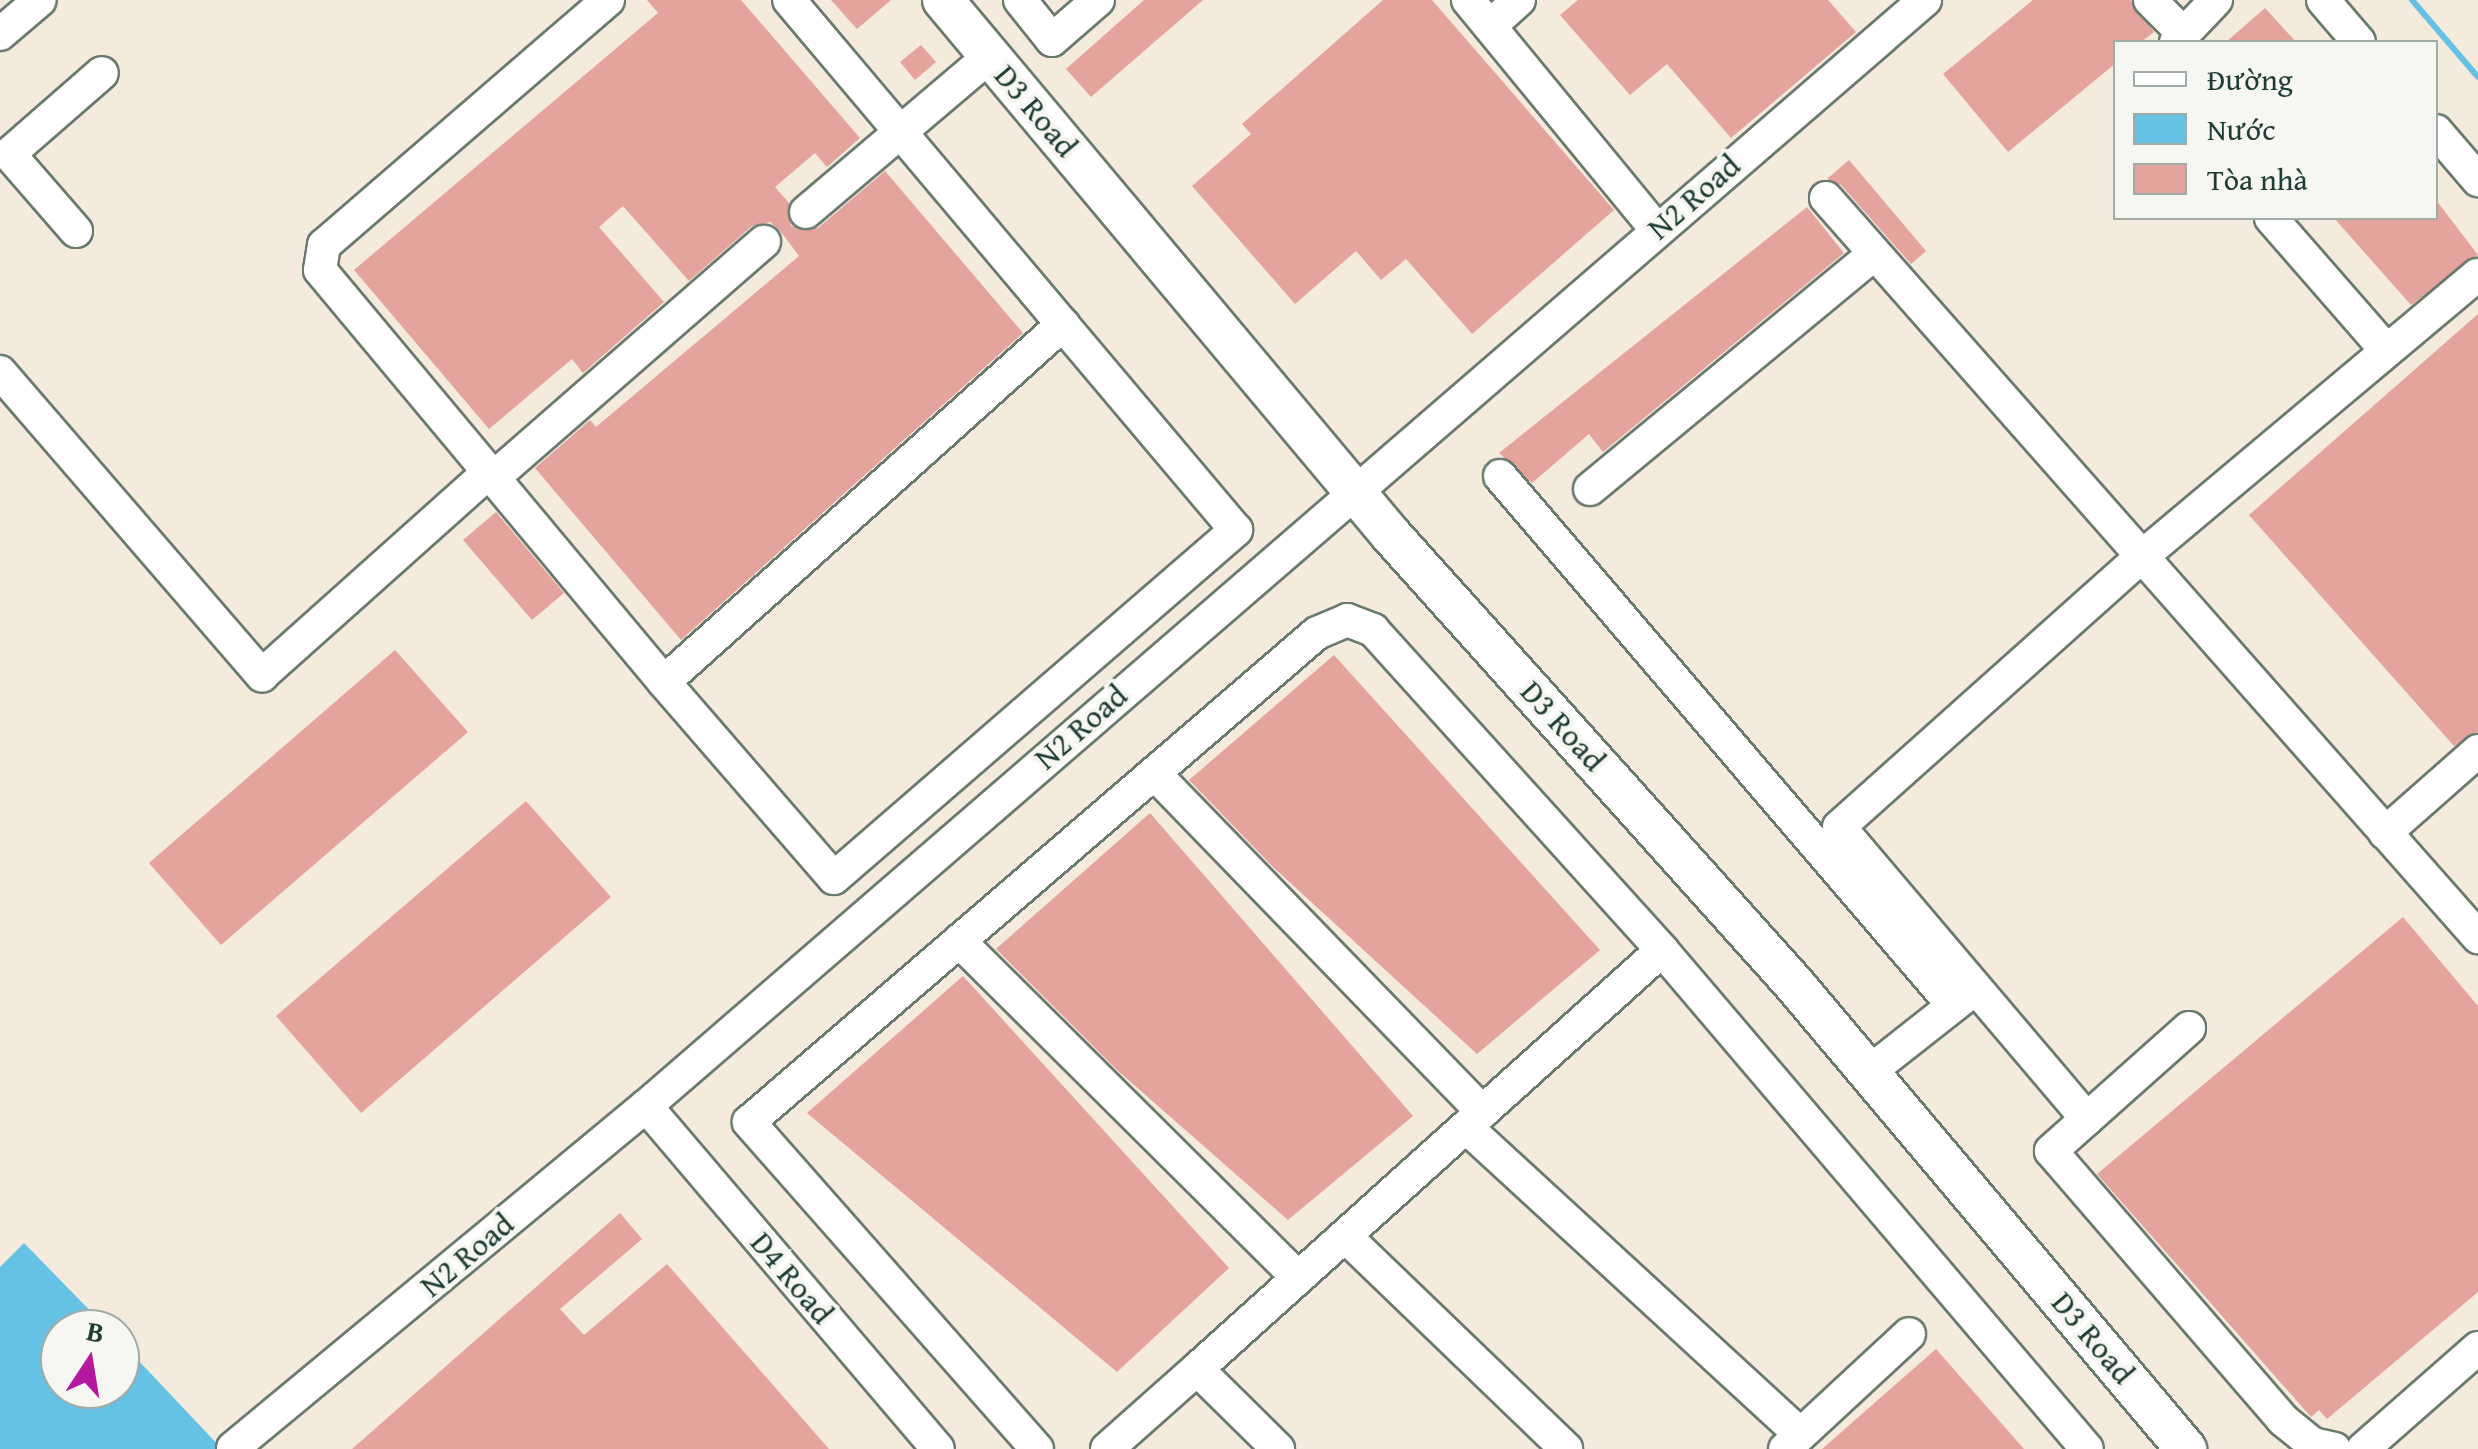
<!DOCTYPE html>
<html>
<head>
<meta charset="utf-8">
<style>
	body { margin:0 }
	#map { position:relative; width:2478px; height:1449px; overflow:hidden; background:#f4ebdc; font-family:"Gentium Book Plus",serif }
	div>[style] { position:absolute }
	.water>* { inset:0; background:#66c2e4 }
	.stream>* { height:6px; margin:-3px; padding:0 3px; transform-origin:3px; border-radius:3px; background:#66c2e4 }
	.building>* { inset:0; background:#e4a39d }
	.roads { filter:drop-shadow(2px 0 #6a7a6f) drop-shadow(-2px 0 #6a7a6f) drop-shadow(0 2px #6a7a6f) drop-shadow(0 -2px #6a7a6f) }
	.minor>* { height:32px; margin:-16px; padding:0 16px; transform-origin:16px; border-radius:16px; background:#fff }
	.major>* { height:40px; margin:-20px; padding:0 20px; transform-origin:20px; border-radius:20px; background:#fff }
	span { translate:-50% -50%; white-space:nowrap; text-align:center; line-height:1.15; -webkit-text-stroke:8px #f6f6f2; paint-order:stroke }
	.street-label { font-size:32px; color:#1f3d34 }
	.legend { position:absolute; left:2113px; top:40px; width:325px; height:180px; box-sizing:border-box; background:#f6f6f2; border:2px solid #a0aca6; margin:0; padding:12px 18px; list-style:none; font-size:30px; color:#1f3d34 }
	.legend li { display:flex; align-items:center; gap:20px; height:50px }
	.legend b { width:50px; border:2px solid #a0aca6 }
	.north { position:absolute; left:40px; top:1309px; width:100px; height:100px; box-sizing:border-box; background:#f6f6f2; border:2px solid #a0aca6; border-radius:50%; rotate:12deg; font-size:28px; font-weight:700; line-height:40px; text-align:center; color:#1f3d34 }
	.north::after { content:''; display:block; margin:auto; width:35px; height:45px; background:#b5179e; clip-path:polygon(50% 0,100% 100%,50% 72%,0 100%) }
</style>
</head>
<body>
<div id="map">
	<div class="water">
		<div style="clip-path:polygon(24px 1243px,108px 1329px,60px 1329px,60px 1389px,120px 1389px,120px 1341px,222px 1449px,0 1449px,0 1267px)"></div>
	</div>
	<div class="stream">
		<div style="left:2412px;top:0;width:101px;rotate:49.4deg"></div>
	</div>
	<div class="building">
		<div style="clip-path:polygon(647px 0,741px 0,860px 138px,827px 167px,815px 153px,775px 187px,789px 203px,791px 226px,818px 228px,885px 171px,1023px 333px,681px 640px,535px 468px,590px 420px,596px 427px,799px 256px,778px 228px,770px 222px,752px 226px,689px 281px,623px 206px,599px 227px,664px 302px,583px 373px,572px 359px,489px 429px,354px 270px,658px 13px)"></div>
		<div style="clip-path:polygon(831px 0,891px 0,857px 29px)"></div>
		<div style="clip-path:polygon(1144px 0,1203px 0,1091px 97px,1066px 69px)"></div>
		<div style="clip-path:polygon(1383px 0,1432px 0,1614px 210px,1472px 334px,1406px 259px,1381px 280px,1356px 251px,1295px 304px,1192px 186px,1251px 134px,1242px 124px)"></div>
		<div style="clip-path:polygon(1578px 0,1828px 0,1856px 32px,1731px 138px,1667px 64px,1630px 95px,1560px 15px)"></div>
		<div style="clip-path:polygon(2033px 0,2131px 0,2154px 32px,2141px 42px,2116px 42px,2116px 63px,2008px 152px,1943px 74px)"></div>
		<div style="clip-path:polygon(2265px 8px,2296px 42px,2226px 42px)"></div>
		<div style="clip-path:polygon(921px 45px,936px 62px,915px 80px,900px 62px)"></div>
		<div style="clip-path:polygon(1849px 160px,1926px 251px,1911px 264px,1841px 185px,1827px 179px)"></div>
		<div style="clip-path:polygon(2436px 200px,2478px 255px,2411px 305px,2334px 218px,2436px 218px)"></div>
		<div style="clip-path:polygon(1807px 207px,1844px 253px,1603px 452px,1589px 434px,1532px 483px,1499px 453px)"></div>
		<div style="clip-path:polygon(2478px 314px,2478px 732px,2454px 746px,2249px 515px)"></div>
		<div style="clip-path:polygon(496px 512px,564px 593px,532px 620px,463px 540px)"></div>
		<div style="clip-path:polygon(395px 650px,468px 732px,221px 945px,149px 863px)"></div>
		<div style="clip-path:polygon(1334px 655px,1600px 950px,1477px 1054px,1273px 867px,1189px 780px)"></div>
		<div style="clip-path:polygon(526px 801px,611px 897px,361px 1113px,276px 1016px)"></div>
		<div style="clip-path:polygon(1150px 813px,1413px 1116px,1288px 1220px,1117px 1070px,996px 949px)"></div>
		<div style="clip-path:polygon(2403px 917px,2478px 1006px,2478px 1292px,2327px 1419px,2319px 1410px,2311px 1417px,2097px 1174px)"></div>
		<div style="clip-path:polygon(963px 976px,1229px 1268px,1117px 1372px,807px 1113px)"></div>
		<div style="clip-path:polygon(620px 1213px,642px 1239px,560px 1309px,584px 1335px,667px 1264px,829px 1449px,352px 1449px)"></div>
		<div style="clip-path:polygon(1936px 1349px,2024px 1449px,1822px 1449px)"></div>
	</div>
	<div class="roads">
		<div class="minor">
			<div style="left:608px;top:0;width:375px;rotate:139.2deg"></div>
			<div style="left:324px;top:245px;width:25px;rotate:99deg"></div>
			<div style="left:320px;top:270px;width:537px;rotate:50.14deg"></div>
			<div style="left:664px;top:682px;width:536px;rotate:-41.9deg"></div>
			<div style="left:1020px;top:0;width:51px;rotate:51.3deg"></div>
			<div style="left:1052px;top:40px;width:61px;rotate:-41deg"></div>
			<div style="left:1468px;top:0;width:296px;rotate:50.6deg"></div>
			<div style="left:2150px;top:0;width:47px;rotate:45deg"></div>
			<div style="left:2323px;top:0;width:55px;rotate:49.4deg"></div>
			<div style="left:1490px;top:26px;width:39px;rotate:-42deg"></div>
			<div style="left:0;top:34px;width:52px;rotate:-40.4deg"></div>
			<div style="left:2176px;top:42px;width:58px;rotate:-46.4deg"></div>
			<div style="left:2436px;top:131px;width:65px;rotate:49.4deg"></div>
			<div style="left:1826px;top:198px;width:986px;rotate:48.58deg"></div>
			<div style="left:806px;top:212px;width:241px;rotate:-40.3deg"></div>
			<div style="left:2271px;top:218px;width:175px;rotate:48.9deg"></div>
			<div style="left:76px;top:231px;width:102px;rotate:-131deg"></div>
			<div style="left:9px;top:154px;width:123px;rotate:-41.1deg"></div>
			<div style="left:0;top:372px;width:401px;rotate:49.2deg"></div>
			<div style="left:262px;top:675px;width:302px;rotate:-41.8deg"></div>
			<div style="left:1500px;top:476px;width:696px;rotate:49.43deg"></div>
			<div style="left:492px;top:479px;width:361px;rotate:-41.1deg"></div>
			<div style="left:1590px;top:489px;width:369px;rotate:-39.6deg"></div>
			<div style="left:664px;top:682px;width:259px;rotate:49.1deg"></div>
			<div style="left:834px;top:878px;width:532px;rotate:-40.88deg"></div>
			<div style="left:1236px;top:530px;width:693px;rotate:-130.14deg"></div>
			<div style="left:1154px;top:773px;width:472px;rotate:45.9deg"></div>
			<div style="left:2385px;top:833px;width:124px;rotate:-41.4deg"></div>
			<div style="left:959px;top:941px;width:478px;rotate:44.8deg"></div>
			<div style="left:1662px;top:950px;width:655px;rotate:49.58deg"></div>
			<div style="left:2189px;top:1028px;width:185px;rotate:138.3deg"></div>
			<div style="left:2051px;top:1151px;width:355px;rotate:49.2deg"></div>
			<div style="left:2283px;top:1420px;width:38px;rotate:39deg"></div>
			<div style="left:2313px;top:1444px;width:22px;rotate:13deg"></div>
			<div style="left:1869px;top:1072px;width:126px;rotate:-38.2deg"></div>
			<div style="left:646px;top:1106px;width:450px;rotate:49.6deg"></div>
			<div style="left:2087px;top:1119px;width:383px;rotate:-130.3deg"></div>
			<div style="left:1839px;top:827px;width:402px;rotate:-41.8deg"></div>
			<div style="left:2139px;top:559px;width:442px;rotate:-40deg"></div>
			<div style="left:1466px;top:1127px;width:454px;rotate:42.6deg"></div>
			<div style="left:1345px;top:1236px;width:307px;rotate:43.9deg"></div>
			<div style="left:233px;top:1448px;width:536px;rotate:-39.63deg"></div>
			<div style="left:646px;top:1106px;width:1691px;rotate:-40.85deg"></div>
			<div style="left:1037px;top:1449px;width:436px;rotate:-131.4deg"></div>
			<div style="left:749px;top:1122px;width:749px;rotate:-40.73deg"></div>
			<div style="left:1317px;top:633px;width:33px;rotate:-23deg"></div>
			<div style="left:1347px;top:620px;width:28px;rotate:21deg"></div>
			<div style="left:1373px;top:630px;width:431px;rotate:47.9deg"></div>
			<div style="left:1662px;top:950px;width:626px;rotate:137.98deg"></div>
			<div style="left:1197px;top:1369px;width:114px;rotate:44.6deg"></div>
			<div style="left:1107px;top:1449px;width:120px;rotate:-41.6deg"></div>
			<div style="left:1785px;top:1449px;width:169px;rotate:-42.8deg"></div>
			<div style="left:2363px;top:1449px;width:153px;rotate:-41.3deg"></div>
		</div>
		<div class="major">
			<div style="left:943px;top:0;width:698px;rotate:50.06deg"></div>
			<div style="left:1391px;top:535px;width:605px;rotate:48.08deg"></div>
			<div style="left:1795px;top:985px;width:607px;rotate:49.88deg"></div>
		</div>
	</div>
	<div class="street-label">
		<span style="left:1036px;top:111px;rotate:50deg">D3 Road</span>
		<span style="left:1694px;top:197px;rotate:-41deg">N2 Road</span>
		<span style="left:1563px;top:726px;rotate:48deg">D3 Road</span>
		<span style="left:1081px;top:727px;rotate:-41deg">N2 Road</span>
		<span style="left:467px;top:1255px;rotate:-40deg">N2 Road</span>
		<span style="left:792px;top:1278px;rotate:50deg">D4 Road</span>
		<span style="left:2093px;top:1338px;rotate:50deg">D3 Road</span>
	</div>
	<ul class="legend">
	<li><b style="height:12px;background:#fff"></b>Đường</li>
	<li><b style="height:28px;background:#66c2e4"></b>Nước</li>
	<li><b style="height:28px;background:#e4a39d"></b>Tòa nhà</li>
	</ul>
	<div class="north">B</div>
</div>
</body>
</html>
